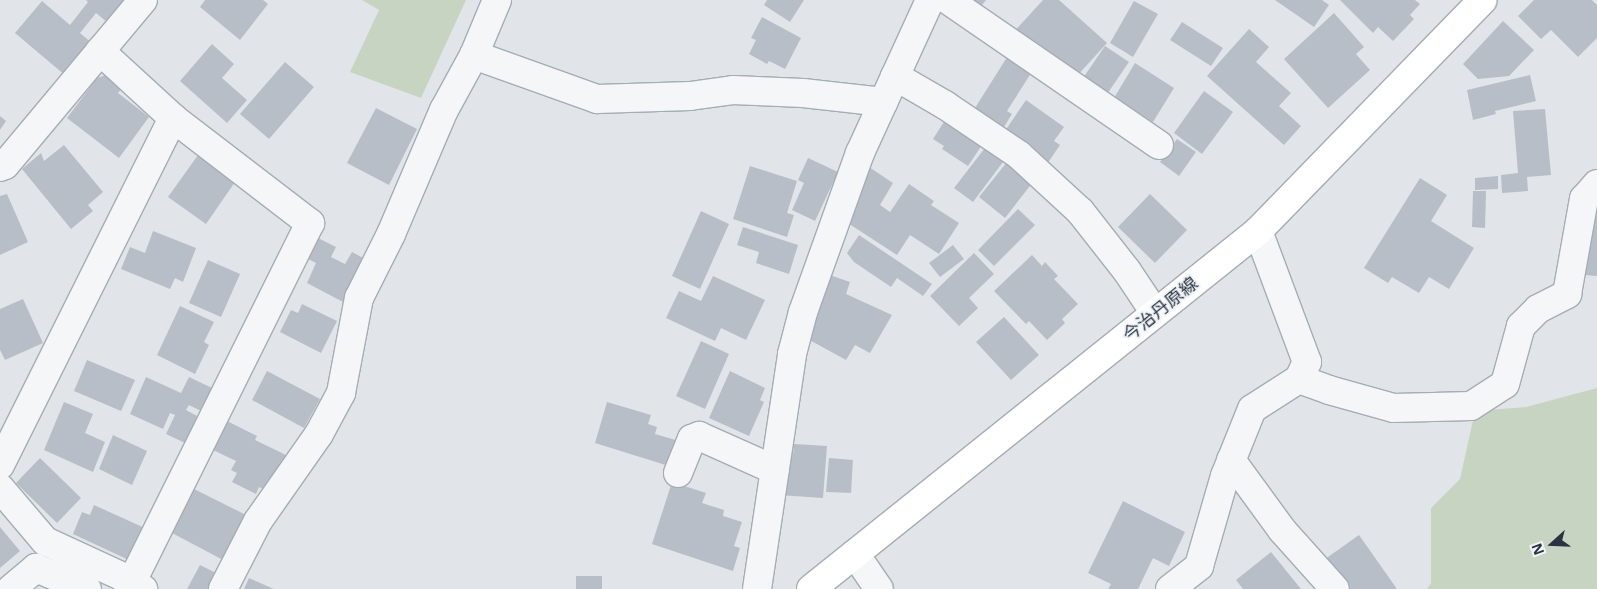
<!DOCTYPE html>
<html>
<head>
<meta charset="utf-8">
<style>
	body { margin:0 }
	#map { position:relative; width:1597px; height:589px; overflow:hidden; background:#e1e5ea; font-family:"Noto Sans","Noto Sans JP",sans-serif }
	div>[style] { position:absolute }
	.green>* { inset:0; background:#c8d4c2 }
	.building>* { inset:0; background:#b8bec7 }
	.roads { filter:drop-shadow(1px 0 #a6acb4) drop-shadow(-1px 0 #a6acb4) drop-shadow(0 1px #a6acb4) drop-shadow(0 -1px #a6acb4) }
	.minor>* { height:28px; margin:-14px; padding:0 14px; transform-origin:14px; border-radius:14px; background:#f4f6f8 }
	.secondary>* { height:28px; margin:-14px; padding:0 14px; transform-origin:14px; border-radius:14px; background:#fff }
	span { translate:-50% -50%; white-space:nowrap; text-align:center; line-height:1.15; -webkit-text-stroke:4px #f1f4f7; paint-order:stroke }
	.street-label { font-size:18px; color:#293342 }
	.north { position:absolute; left:1527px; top:519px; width:50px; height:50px; -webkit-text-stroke:4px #f1f4f7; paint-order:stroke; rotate:250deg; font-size:14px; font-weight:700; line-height:20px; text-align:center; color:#293342 }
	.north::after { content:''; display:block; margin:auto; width:18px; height:22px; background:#293342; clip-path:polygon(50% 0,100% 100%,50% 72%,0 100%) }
</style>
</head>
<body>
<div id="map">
	<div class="green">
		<div style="clip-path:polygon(362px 0,466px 0,421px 98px,350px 72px,379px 10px)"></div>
		<div style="clip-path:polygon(1597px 388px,1597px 589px,1427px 589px,1431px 583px,1431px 508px,1460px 479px,1475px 411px,1526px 407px)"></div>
	</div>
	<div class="building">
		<div style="clip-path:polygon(86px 0,125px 0,107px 22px,96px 13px,80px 33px,93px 44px,66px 76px,15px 33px,42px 1px,70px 25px,88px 2px)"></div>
		<div style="clip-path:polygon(205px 0,263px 0,268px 4px,240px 40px,200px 7px)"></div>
		<div style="clip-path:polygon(767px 0,804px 0,790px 22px,764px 5px)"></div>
		<div style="clip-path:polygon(965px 0,986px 0,978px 10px)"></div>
		<div style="clip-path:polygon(1043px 0,1059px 0,1107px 43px,1076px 77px,1012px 34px)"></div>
		<div style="clip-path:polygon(1275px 0,1322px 0,1329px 5px,1314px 27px)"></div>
		<div style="clip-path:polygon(1340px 0,1415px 0,1420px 4px,1410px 15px,1414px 19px,1393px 41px,1378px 27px,1373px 33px)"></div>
		<div style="clip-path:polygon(1534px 0,1592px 0,1597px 5px,1597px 38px,1578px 57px,1551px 30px,1541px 39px,1518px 16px)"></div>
		<div style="clip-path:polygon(1134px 1px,1158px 14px,1133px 57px,1110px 43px)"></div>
		<div style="clip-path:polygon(1334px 13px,1364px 47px,1356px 54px,1370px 70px,1328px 108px,1284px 59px)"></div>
		<div style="clip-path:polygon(762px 17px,801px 38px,785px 69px,769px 61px,767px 64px,749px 54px,756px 40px,751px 38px)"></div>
		<div style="clip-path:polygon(1503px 21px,1534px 50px,1509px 76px,1478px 79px,1463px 64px)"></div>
		<div style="clip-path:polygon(1182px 22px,1223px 48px,1211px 66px,1170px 40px)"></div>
		<div style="clip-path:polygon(1249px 29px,1269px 47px,1256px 62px,1291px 93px,1279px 106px,1301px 126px,1284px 145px,1207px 76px)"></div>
		<div style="clip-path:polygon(212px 44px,234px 64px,222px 78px,247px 100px,227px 123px,180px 81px)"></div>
		<div style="clip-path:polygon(1105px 46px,1129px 62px,1105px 97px,1081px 81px)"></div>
		<div style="clip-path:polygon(1009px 54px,1033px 70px,1007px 111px,1012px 114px,999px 135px,970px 116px)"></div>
		<div style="clip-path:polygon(285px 62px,314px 87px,269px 139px,240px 114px)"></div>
		<div style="clip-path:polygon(1135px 63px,1174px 88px,1153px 122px,1114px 98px)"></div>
		<div style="clip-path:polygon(109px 74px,124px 85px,118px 93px,149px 117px,119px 158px,67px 118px,97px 78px)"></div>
		<div style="clip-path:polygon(1530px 75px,1536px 101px,1495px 111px,1496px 114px,1473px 120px,1467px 90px)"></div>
		<div style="clip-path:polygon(1204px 91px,1233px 112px,1202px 154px,1174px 133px)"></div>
		<div style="clip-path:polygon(1026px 100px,1064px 127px,1054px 141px,1060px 145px,1045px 167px,1001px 137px)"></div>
		<div style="clip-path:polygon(376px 108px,417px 129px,389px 185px,347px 163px)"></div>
		<div style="clip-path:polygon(1545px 109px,1551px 175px,1527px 177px,1528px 191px,1502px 193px,1501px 175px,1518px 173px,1513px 111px)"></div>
		<div style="clip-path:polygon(0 116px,6px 121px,0 130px)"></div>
		<div style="clip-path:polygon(947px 117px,984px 142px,968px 166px,942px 149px,944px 146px,933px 139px)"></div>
		<div style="clip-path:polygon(1177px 139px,1196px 152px,1179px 176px,1160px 162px)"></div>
		<div style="clip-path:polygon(988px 144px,1006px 158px,973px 202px,954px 188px)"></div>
		<div style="clip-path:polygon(64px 145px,103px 192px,88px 205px,93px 211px,71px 229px,22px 169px,41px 153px,44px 161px)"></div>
		<div style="clip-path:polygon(198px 155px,235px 182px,206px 224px,168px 197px)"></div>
		<div style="clip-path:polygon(808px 158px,838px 172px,815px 221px,792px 210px,804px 183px,798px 180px)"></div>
		<div style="clip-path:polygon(1007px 162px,1033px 182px,1005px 218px,979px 197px)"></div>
		<div style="clip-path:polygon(750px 166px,797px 181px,787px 213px,794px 215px,787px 237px,733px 219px)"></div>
		<div style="clip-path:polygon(869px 167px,893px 183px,880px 205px,890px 212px,909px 184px,934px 201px,931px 205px,959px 223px,939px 254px,910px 235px,897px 255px,837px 216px)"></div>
		<div style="clip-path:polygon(1498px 176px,1498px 189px,1475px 190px,1475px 178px)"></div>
		<div style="clip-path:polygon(1420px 178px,1447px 195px,1431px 221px,1474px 248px,1449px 289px,1429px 277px,1419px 293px,1392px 277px,1388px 283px,1364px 268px)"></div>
		<div style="clip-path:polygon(1473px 191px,1486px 191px,1485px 228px,1472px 227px)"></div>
		<div style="clip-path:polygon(1597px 193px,1597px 276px,1584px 275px)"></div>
		<div style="clip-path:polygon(7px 194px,28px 242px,0 255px,0 196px)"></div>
		<div style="clip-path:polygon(1150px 194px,1187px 230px,1155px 263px,1118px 227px)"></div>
		<div style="clip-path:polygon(1018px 209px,1035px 225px,994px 266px,978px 250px)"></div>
		<div style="clip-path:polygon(701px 211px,729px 224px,700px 289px,672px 276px)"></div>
		<div style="clip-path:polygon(743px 227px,798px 245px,789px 274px,756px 263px,759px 252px,737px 245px)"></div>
		<div style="clip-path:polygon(153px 231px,196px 248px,183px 282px,175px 278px,170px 289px,121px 269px,130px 247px,145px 253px)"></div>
		<div style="clip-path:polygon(859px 235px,932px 284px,923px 296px,897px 278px,891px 287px,854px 262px,847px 253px)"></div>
		<div style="clip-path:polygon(318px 238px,336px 247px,331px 257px,345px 264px,352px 252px,367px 260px,345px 303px,307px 283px,316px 263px,308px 259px)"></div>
		<div style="clip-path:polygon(953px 245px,964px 259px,940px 277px,929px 263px)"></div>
		<div style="clip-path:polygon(974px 253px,994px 274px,969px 298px,978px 308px,959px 326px,930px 296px)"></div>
		<div style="clip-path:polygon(1032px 255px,1042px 266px,1045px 262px,1058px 276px,1054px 279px,1078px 304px,1062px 319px,1065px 323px,1047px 340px,1029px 321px,1026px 324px,994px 291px)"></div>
		<div style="clip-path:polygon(208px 260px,240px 274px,221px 317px,189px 303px)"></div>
		<div style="clip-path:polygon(821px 272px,850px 282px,846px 294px,892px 315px,870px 353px,855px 345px,846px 360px,804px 337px)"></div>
		<div style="clip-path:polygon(713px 276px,765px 300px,746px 340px,721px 328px,715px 341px,666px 318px,679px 291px,701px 301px)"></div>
		<div style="clip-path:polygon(23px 299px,43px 343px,5px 360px,0 350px,0 309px)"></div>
		<div style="clip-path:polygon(302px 304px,337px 321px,321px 353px,280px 332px,291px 310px,298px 313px)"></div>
		<div style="clip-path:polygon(180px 306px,214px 322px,204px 342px,209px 345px,195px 374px,157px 355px)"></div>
		<div style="clip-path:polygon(1004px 317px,1039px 355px,1011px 380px,976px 342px)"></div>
		<div style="clip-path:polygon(701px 341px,729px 354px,705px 409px,676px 396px)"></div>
		<div style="clip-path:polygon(87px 360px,135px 380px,121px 411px,74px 391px)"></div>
		<div style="clip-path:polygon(267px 371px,320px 399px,304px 428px,252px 400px)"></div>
		<div style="clip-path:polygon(730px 371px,765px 388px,760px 400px,764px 402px,749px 436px,709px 418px)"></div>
		<div style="clip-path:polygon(146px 377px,181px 393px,189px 377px,212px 388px,201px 411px,189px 405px,186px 410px,197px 416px,185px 443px,166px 434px,175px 415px,170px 413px,163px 429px,130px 414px)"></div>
		<div style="clip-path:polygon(64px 402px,93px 414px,85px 433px,105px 442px,93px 472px,44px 450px)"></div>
		<div style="clip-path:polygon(607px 402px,651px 415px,648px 424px,657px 427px,655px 434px,679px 441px,672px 467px,595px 443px)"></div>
		<div style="clip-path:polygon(227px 421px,257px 436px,255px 440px,286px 455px,269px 492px,259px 487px,256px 494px,232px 482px,237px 473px,231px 470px,236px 461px,213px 450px)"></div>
		<div style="clip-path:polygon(113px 435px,147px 451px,132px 485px,99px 469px)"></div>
		<div style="clip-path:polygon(794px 444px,827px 446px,823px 498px,779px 495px,782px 454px,793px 455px)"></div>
		<div style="clip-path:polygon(40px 458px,81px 498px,57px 523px,16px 483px)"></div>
		<div style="clip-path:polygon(829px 458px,853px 460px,851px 493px,826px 492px)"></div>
		<div style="clip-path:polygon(672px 482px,706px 493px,702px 503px,724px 510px,723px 516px,742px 522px,734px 546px,740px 548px,733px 571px,652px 544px)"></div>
		<div style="clip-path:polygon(194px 489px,248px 516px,225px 561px,172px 533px)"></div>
		<div style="clip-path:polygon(1123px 501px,1185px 532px,1169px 566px,1153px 558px,1138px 589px,1108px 589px,1111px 584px,1088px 573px)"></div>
		<div style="clip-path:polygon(94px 505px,147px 529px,133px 562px,73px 534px,82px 512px,90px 515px)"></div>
		<div style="clip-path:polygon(0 527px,20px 551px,0 568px)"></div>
		<div style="clip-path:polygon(1359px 535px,1397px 589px,1349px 589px,1321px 562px)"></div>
		<div style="clip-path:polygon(1271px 552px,1301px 589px,1243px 589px,1236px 580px)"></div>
		<div style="clip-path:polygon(200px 565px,218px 574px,211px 589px,187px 589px)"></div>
		<div style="clip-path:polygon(576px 576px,602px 576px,602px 589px,576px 589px)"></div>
		<div style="clip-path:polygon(249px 578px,274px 589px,244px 589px)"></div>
	</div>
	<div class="roads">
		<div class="minor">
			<div style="left:497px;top:0;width:60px;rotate:112.7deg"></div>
			<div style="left:474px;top:55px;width:131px;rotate:19.7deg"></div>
			<div style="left:597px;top:99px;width:93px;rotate:-1.8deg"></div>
			<div style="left:690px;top:96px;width:43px;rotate:-7.9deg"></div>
			<div style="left:733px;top:90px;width:70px;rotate:2.5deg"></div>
			<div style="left:803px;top:93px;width:81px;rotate:6.4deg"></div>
			<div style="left:948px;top:0;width:256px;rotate:34.5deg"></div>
			<div style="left:100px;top:51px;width:99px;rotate:42.5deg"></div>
			<div style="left:173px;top:118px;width:173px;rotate:37.5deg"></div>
			<div style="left:310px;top:223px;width:409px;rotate:116.4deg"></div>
			<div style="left:895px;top:76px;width:58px;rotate:30.1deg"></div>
			<div style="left:945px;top:105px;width:89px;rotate:34deg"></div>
			<div style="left:1019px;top:155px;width:83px;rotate:42.6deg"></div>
			<div style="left:1080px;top:211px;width:76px;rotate:51.9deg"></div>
			<div style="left:1127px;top:271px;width:50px;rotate:56.3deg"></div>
			<div style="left:0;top:167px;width:5px;rotate:-22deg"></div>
			<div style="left:5px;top:165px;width:215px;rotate:-50.1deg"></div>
			<div style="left:1299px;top:379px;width:32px;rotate:20deg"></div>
			<div style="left:1329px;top:390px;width:67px;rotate:15.5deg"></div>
			<div style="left:1394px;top:408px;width:77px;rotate:-1.5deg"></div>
			<div style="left:1471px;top:406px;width:40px;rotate:-32.9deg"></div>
			<div style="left:1505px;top:384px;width:60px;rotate:-74.6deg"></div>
			<div style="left:1521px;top:326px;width:24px;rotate:-45deg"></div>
			<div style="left:1538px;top:309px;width:33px;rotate:-27deg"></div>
			<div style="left:1567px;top:294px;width:97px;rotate:-79.9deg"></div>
			<div style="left:1584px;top:199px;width:20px;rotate:-49deg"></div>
			<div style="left:1231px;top:460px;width:87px;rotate:53.9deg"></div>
			<div style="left:1282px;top:530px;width:79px;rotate:48.1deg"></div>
			<div style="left:0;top:465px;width:388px;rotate:-63.5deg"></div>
			<div style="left:678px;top:473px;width:37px;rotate:-68deg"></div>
			<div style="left:692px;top:439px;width:8px;rotate:-23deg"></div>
			<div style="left:699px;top:436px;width:83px;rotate:24.1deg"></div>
			<div style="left:0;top:488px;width:70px;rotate:49.7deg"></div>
			<div style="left:45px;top:541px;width:96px;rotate:24.7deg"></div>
			<div style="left:132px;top:581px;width:14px;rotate:36deg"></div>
			<div style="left:855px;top:554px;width:42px;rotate:55.6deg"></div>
			<div style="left:11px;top:589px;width:33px;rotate:-40deg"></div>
			<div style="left:36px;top:568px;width:55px;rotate:22.4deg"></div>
			<div style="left:223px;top:589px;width:76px;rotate:-62.8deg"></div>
			<div style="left:258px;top:521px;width:106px;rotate:-55deg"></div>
			<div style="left:319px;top:434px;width:47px;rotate:-61.8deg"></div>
			<div style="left:341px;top:393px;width:97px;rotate:-79.3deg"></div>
			<div style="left:359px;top:298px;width:72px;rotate:-63.4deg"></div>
			<div style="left:391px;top:234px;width:135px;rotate:-66.9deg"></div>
			<div style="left:444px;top:110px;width:63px;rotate:-61.4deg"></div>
			<div style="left:757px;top:589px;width:238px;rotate:-81.5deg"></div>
			<div style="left:792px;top:354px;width:43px;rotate:-75.3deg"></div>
			<div style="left:803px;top:312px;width:169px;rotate:-70.3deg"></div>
			<div style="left:860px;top:153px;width:168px;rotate:-65.4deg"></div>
			<div style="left:1170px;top:589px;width:37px;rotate:-38deg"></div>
			<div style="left:1199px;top:566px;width:94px;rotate:-73.9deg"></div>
			<div style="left:1225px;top:476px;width:72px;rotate:-68.1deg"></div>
			<div style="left:1252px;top:409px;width:56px;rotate:-32.6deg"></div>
			<div style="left:1299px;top:379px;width:19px;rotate:-65deg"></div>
			<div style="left:1307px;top:362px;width:140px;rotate:-110.5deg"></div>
		</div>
		<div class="secondary">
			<div style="left:811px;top:589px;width:573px;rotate:-38.69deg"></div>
			<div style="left:1258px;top:231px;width:322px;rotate:-45.8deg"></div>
		</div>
	</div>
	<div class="street-label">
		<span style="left:1160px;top:309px;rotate:-39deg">今治丹原線</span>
	</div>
	<div class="north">N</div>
</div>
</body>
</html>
